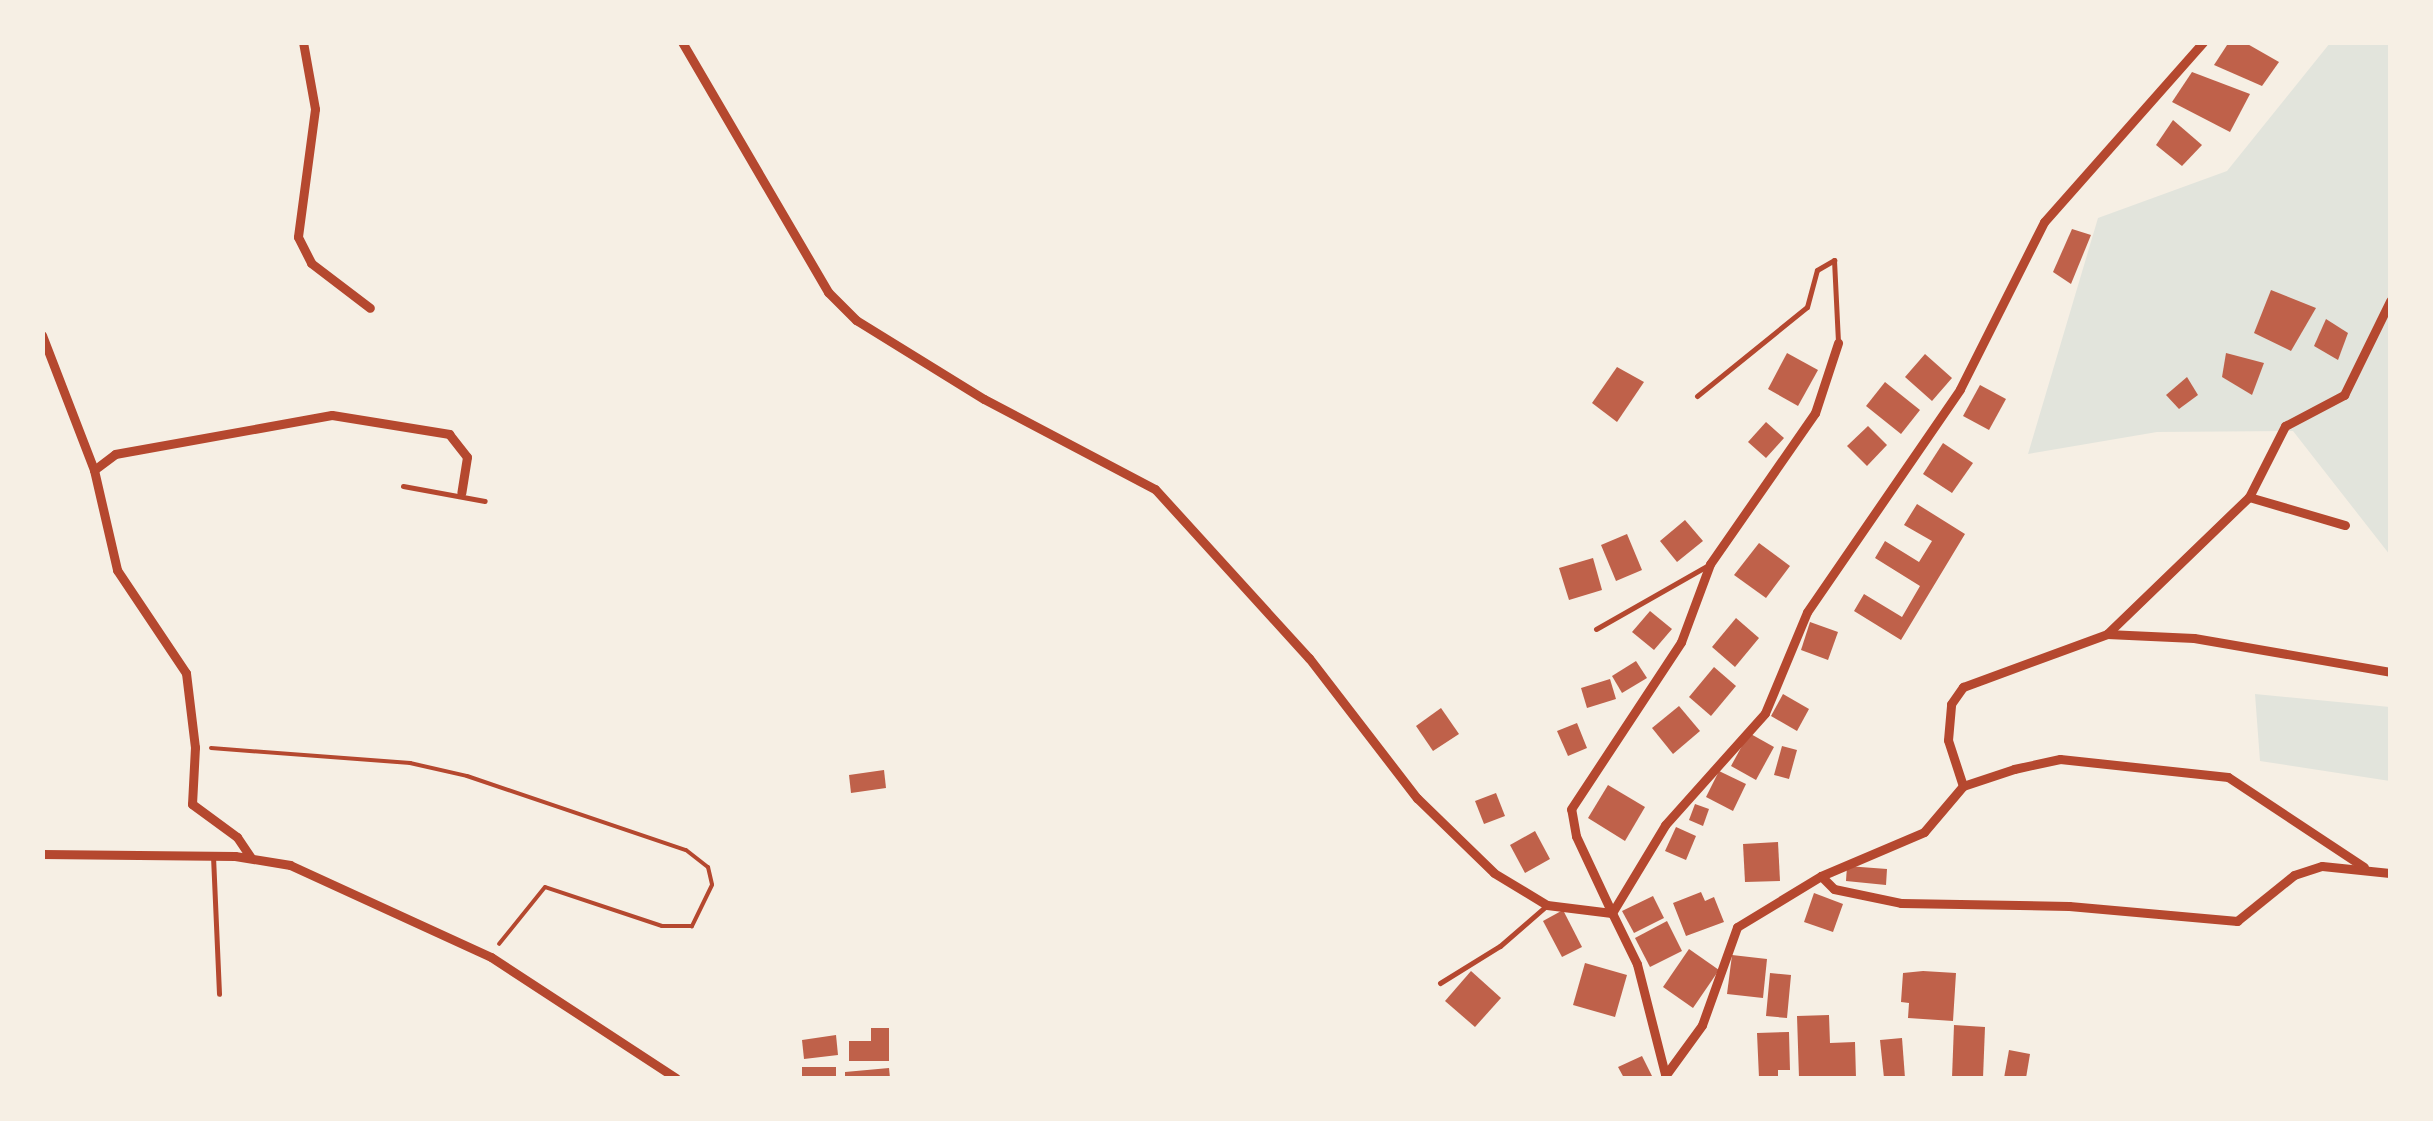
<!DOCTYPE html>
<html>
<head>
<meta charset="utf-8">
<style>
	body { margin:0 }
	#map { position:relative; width:2433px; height:1121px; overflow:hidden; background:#f6efe4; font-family:"Fira Sans Condensed",sans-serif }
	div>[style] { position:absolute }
	.green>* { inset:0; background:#e2e4dc }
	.building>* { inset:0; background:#bf614a }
	.path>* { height:4px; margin:-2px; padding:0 2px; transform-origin:2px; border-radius:2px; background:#b5482f }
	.service>* { height:5px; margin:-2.5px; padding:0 2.5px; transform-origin:2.5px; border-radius:2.5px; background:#b5482f }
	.minor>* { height:9px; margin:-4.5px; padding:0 4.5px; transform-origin:4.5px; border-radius:4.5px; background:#b5482f }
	span { translate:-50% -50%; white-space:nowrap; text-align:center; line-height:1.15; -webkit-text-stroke:10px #f6efe4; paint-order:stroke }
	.frame { position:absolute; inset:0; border:45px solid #f6efe4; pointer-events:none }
</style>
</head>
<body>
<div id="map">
	<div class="green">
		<div style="clip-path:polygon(2330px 43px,2390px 43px,2390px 555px,2293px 431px,2157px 432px,2028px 454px,2098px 218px,2227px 171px)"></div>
		<div style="clip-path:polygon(2255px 694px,2390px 707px,2390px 781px,2260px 761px)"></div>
	</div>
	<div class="building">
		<div style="clip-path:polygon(2229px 42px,2244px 42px,2279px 62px,2262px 86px,2214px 65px)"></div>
		<div style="clip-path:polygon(2192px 72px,2250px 94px,2230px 132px,2172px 102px)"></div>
		<div style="clip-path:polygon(2173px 120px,2202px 145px,2182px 166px,2156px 145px)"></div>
		<div style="clip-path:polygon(2072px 229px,2091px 235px,2071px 284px,2053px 272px)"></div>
		<div style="clip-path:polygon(2271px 290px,2316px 308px,2291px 351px,2254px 333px)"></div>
		<div style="clip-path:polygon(2326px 319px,2348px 333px,2338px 360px,2314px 346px)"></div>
		<div style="clip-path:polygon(1787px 353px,1818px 370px,1798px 406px,1768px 389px)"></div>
		<div style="clip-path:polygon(2226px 353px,2264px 363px,2252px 395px,2222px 377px)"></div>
		<div style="clip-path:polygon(1925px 354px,1952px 378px,1932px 401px,1905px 377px)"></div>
		<div style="clip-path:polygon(1617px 367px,1644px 382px,1617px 422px,1592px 403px)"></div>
		<div style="clip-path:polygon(2187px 377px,2198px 395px,2179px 409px,2166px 395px)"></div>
		<div style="clip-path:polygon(1885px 382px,1920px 410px,1901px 434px,1866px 406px)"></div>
		<div style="clip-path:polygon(1980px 385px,2006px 399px,1989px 430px,1963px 416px)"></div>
		<div style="clip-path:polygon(1766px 422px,1784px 438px,1766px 458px,1748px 442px)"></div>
		<div style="clip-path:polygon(1868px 426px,1887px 445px,1867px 466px,1847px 446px)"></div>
		<div style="clip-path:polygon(1943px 443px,1973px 463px,1952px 493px,1923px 474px)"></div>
		<div style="clip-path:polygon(1917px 504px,1965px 534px,1901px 640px,1854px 611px,1864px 594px,1902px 617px,1920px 586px,1875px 558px,1885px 541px,1919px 562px,1932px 541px,1904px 525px)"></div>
		<div style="clip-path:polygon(1685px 520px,1703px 541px,1677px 562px,1660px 541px)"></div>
		<div style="clip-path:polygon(1627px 534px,1642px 570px,1616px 581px,1601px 545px)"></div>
		<div style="clip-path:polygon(1759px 543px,1790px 566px,1766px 598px,1734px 575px)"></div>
		<div style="clip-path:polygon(1593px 558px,1602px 590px,1569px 600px,1559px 568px)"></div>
		<div style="clip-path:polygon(1650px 611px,1672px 629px,1654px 650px,1632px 632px)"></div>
		<div style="clip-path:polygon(1736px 618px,1759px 638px,1735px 667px,1712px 647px)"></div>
		<div style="clip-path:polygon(1810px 622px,1838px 632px,1828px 660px,1801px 650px)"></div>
		<div style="clip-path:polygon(1636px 661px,1647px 678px,1622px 693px,1612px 676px)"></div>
		<div style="clip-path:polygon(1714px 667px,1736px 686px,1711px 716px,1689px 697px)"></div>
		<div style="clip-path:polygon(1610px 679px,1616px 699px,1587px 708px,1581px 688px)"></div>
		<div style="clip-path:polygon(1783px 694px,1809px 709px,1797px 731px,1771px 716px)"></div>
		<div style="clip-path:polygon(1679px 706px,1700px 731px,1673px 754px,1652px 728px)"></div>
		<div style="clip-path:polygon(1441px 708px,1459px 734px,1433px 751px,1416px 726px)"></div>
		<div style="clip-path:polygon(1577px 723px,1587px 748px,1568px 756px,1557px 731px)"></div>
		<div style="clip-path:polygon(1749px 733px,1774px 747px,1756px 780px,1731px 766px)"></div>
		<div style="clip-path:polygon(1782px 746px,1797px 750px,1789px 779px,1774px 775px)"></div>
		<div style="clip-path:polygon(884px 770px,886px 788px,851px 793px,849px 775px)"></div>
		<div style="clip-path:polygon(1719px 771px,1746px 784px,1733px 811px,1706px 797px)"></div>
		<div style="clip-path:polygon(1608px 785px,1645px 807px,1625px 841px,1588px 818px)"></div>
		<div style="clip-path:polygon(1496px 793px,1505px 816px,1484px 824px,1475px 801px)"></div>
		<div style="clip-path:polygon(1695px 804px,1709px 809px,1703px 826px,1689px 820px)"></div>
		<div style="clip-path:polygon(1676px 827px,1696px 836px,1686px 860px,1665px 851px)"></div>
		<div style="clip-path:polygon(1535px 831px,1550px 859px,1525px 873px,1510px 845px)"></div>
		<div style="clip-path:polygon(1778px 842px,1780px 881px,1745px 882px,1743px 844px)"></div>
		<div style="clip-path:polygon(1847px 866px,1887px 869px,1886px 885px,1846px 881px)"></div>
		<div style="clip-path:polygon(1701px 892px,1705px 901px,1714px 897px,1724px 922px,1686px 936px,1673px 903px)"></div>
		<div style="clip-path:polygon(1814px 893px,1843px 904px,1833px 932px,1804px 922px)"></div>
		<div style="clip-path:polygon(1653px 896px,1664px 918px,1634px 933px,1622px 911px)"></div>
		<div style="clip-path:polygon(1563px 910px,1582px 947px,1562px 957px,1543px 921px)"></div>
		<div style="clip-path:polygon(1667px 921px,1682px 951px,1650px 967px,1635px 938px)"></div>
		<div style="clip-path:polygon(1689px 949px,1719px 970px,1693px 1008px,1663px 987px)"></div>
		<div style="clip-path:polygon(1732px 955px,1767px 959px,1763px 998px,1727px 994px)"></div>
		<div style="clip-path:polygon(1585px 963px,1627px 975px,1615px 1017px,1573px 1005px)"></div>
		<div style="clip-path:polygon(1471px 971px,1501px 998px,1475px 1027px,1445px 1001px)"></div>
		<div style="clip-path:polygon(1923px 971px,1956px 973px,1953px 1021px,1908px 1018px,1909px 1003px,1901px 1002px,1903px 973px)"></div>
		<div style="clip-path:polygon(1770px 973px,1791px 975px,1787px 1018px,1766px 1016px)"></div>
		<div style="clip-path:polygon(1829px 1015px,1830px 1043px,1855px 1042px,1856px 1078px,1799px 1078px,1797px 1016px)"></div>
		<div style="clip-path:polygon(1954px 1025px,1985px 1027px,1983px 1078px,1952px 1078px)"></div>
		<div style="clip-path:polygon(871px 1028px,889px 1028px,889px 1061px,849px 1061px,849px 1041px,871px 1041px)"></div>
		<div style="clip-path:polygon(1789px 1032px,1790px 1070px,1778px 1070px,1778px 1078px,1759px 1078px,1757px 1033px)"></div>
		<div style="clip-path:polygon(836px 1035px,838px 1055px,804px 1059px,802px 1040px)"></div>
		<div style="clip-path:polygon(1902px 1038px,1905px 1078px,1884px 1078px,1880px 1040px)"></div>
		<div style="clip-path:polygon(2009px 1050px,2030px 1054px,2026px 1078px,2004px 1078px)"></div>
		<div style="clip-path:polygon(1642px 1056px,1653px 1078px,1624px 1078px,1618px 1067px)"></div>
		<div style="clip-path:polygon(802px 1067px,836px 1067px,836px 1078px,802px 1078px)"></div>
		<div style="clip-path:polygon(889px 1068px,890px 1078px,845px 1078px,845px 1072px)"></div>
	</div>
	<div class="path">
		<div style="left:211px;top:748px;width:200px;rotate:4.3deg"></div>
		<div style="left:410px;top:763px;width:58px;rotate:12.8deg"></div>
		<div style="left:467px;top:776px;width:231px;rotate:18.7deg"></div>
		<div style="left:686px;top:850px;width:28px;rotate:38deg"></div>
		<div style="left:708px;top:867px;width:18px;rotate:77deg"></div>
		<div style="left:712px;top:885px;width:46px;rotate:116deg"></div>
		<div style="left:692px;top:926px;width:30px;rotate:180deg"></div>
		<div style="left:662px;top:926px;width:123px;rotate:-161.6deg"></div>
		<div style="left:545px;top:887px;width:73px;rotate:128.9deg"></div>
	</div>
	<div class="service">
		<div style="left:1697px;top:396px;width:141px;rotate:-39deg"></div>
		<div style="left:1807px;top:307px;width:38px;rotate:-75deg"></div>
		<div style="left:1817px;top:270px;width:20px;rotate:-30deg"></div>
		<div style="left:1834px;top:260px;width:83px;rotate:87.2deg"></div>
		<div style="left:403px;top:486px;width:83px;rotate:10.4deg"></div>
		<div style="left:1596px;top:629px;width:128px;rotate:-29.6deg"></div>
		<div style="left:213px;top:856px;width:138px;rotate:87.5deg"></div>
		<div style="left:1440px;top:983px;width:70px;rotate:-31.7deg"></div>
		<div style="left:1500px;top:946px;width:60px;rotate:-40.9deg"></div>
	</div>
	<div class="minor">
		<div style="left:303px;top:42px;width:68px;rotate:79.8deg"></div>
		<div style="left:315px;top:109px;width:129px;rotate:97.6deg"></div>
		<div style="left:298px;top:237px;width:29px;rotate:63deg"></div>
		<div style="left:311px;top:263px;width:74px;rotate:37.3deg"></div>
		<div style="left:682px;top:42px;width:290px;rotate:59.7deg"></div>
		<div style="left:828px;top:292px;width:40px;rotate:45deg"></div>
		<div style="left:856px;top:320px;width:150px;rotate:31.7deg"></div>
		<div style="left:984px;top:399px;width:193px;rotate:27.8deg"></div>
		<div style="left:1155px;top:489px;width:229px;rotate:47.7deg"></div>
		<div style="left:1309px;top:658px;width:177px;rotate:52.4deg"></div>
		<div style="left:1417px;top:798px;width:107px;rotate:44.2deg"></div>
		<div style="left:1494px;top:873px;width:62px;rotate:31.1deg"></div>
		<div style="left:1547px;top:905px;width:65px;rotate:7deg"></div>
		<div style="left:42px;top:335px;width:145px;rotate:68.9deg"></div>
		<div style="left:94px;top:470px;width:103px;rotate:77deg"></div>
		<div style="left:117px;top:570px;width:124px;rotate:56.2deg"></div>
		<div style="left:186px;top:673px;width:75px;rotate:83.1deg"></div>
		<div style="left:195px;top:747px;width:57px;rotate:93deg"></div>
		<div style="left:192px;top:804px;width:56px;rotate:36.3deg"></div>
		<div style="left:237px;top:837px;width:25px;rotate:56deg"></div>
		<div style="left:94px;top:470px;width:26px;rotate:-37deg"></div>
		<div style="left:115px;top:454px;width:220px;rotate:-10.2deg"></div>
		<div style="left:332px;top:415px;width:119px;rotate:9.2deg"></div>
		<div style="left:449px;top:434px;width:29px;rotate:52deg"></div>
		<div style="left:467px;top:457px;width:36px;rotate:99deg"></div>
		<div style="left:2249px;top:497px;width:80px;rotate:-63.1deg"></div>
		<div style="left:2285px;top:426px;width:67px;rotate:-27.7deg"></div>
		<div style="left:2344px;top:395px;width:105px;rotate:-63.9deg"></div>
		<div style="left:2107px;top:634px;width:197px;rotate:-44deg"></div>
		<div style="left:2249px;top:497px;width:100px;rotate:16.3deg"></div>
		<div style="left:1963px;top:786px;width:48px;rotate:-108.1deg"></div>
		<div style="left:1948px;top:740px;width:36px;rotate:-85deg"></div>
		<div style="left:1951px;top:704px;width:21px;rotate:-55deg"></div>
		<div style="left:1963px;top:687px;width:153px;rotate:-20.2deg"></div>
		<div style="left:2107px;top:634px;width:87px;rotate:2.6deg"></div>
		<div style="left:2194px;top:638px;width:199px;rotate:9.8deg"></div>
		<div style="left:42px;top:854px;width:193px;rotate:0.6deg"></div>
		<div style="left:235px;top:856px;width:56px;rotate:9.3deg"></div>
		<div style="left:290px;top:865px;width:221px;rotate:24.6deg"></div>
		<div style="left:491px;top:957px;width:221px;rotate:33.2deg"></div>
		<div style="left:1821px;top:876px;width:18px;rotate:45deg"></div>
		<div style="left:1834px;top:889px;width:68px;rotate:11.8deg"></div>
		<div style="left:1901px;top:903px;width:168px;rotate:1deg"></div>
		<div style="left:2069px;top:906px;width:169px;rotate:5.1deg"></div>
		<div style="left:2237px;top:921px;width:73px;rotate:-38.9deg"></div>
		<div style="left:2294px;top:875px;width:29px;rotate:-18deg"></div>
		<div style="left:2322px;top:866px;width:68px;rotate:5.9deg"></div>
		<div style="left:1612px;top:913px;width:85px;rotate:-115.1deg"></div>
		<div style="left:1576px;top:836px;width:27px;rotate:-100deg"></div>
		<div style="left:1571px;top:809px;width:200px;rotate:-56.6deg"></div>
		<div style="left:1681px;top:642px;width:83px;rotate:-69.6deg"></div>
		<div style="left:1710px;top:564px;width:184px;rotate:-55.2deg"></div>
		<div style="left:1815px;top:413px;width:74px;rotate:-71.8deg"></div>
		<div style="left:1665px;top:1076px;width:63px;rotate:-54deg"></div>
		<div style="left:1702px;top:1025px;width:104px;rotate:-70.3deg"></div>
		<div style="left:1737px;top:927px;width:98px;rotate:-31.3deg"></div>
		<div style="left:1821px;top:876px;width:112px;rotate:-23.1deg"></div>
		<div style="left:1924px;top:832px;width:60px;rotate:-49.7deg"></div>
		<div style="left:1963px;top:786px;width:54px;rotate:-18.4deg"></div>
		<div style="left:2014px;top:769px;width:47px;rotate:-12.3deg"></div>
		<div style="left:2060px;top:759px;width:169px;rotate:6.1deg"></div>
		<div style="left:2228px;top:777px;width:163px;rotate:33.5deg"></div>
		<div style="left:1666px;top:1078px;width:118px;rotate:-104.3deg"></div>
		<div style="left:1637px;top:964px;width:57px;rotate:-116.1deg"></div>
		<div style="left:1612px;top:913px;width:103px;rotate:-58.9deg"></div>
		<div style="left:1665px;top:825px;width:150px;rotate:-48.2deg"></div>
		<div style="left:1765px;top:713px;width:109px;rotate:-67.4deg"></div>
		<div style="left:1807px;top:612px;width:270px;rotate:-55.5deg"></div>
		<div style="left:1960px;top:389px;width:187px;rotate:-63.3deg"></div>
		<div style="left:2044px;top:222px;width:240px;rotate:-48.5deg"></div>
	</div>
	<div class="frame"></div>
</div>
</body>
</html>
